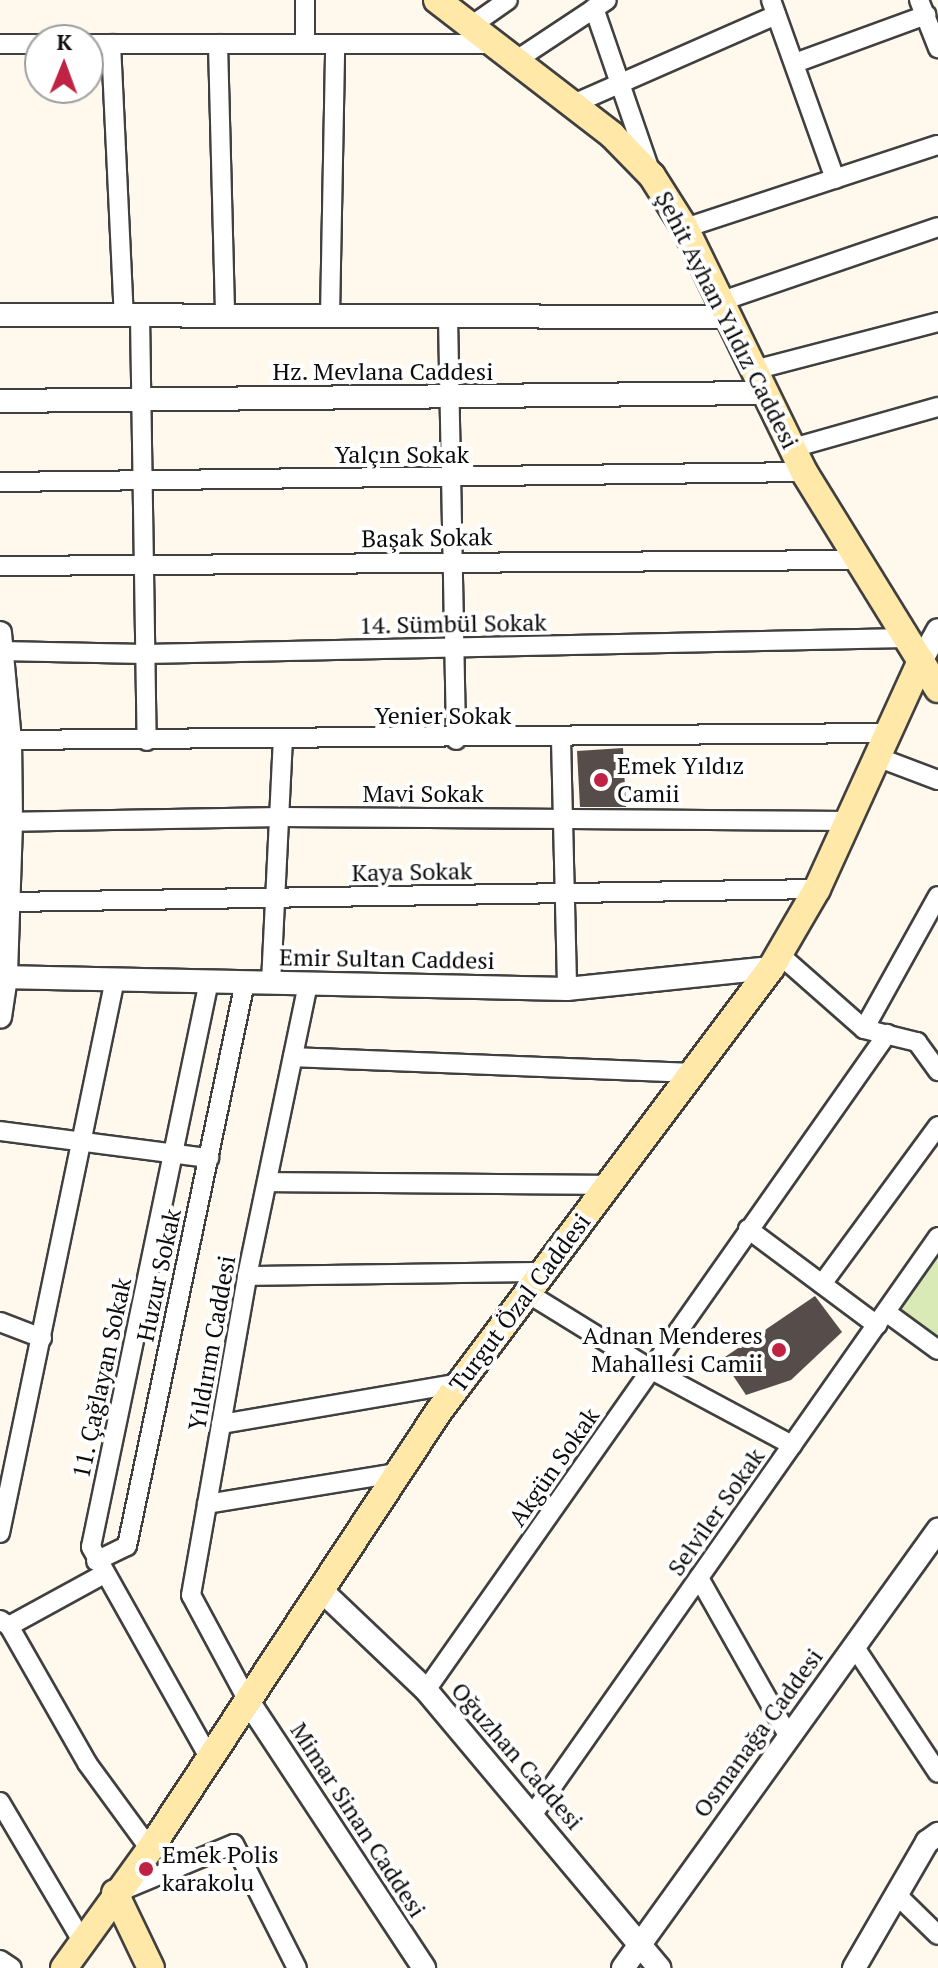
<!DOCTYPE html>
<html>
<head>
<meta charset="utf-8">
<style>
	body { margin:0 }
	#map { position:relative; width:938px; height:1968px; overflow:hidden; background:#fff8ed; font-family:"PT Serif",serif }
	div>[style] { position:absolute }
	.green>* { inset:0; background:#d9eab6 }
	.building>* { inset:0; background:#564c49 }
	.roads { filter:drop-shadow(2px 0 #404040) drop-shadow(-2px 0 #404040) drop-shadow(0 2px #404040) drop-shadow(0 -2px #404040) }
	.minor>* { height:18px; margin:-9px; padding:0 9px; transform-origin:9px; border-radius:9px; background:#fff }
	.tertiary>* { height:22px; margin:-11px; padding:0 11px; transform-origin:11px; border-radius:11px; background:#fff }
	.secondary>* { height:26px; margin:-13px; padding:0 13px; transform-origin:13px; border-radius:13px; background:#ffe8a8 }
	.dots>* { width:22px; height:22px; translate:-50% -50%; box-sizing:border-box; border:4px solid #fff; border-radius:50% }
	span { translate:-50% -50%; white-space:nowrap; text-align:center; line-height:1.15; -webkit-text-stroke:8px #fff; paint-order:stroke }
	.street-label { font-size:24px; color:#0d0d0d }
	.poi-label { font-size:24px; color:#0d0d0d }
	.left { translate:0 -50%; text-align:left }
	.right { translate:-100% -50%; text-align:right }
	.north { position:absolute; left:24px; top:24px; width:80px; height:80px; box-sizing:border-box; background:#fff; border:2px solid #9e9e9e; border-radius:50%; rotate:1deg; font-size:22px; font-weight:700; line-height:32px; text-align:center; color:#0d0d0d }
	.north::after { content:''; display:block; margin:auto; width:28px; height:36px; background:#bf2242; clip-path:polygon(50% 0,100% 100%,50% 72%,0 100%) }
</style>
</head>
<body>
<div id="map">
	<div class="green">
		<div style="clip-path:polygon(938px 1249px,938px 1339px,894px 1309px)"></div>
	</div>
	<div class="building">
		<div style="clip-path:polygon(623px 748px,626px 807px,580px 807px,577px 751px)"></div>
		<div style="clip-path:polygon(815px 1296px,842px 1332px,791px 1380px,746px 1395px,722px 1359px)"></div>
	</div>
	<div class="roads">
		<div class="minor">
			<div style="left:771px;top:0;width:190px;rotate:70.3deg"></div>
			<div style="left:919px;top:0;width:52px;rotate:68.4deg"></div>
			<div style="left:594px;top:8px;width:169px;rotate:71deg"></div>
			<div style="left:471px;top:26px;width:45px;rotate:-35.1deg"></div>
			<div style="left:0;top:44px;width:40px"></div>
			<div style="left:88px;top:44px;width:406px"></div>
			<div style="left:111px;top:44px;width:272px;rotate:87.3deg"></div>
			<div style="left:218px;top:44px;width:272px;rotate:88.5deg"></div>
			<div style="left:305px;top:44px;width:44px;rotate:-90deg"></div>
			<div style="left:515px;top:61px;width:110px;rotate:-33.5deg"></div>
			<div style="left:795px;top:63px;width:140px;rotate:-20.1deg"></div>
			<div style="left:571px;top:105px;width:224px;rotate:-23.7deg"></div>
			<div style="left:685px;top:228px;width:266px;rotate:-18.2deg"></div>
			<div style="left:719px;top:302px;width:231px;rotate:-18.9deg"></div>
			<div style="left:140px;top:316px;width:425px;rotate:89.1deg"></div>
			<div style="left:330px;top:316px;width:272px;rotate:-88.9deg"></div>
			<div style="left:448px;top:317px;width:423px;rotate:88.9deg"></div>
			<div style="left:754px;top:370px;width:190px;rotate:-14.6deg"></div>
			<div style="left:793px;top:448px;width:151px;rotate:-15.8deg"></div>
			<div style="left:0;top:482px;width:804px;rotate:-0.71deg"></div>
			<div style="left:0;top:566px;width:854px;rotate:-0.4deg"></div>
			<div style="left:0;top:651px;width:145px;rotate:1.2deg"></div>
			<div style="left:145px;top:654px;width:761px;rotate:-1.2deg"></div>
			<div style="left:561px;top:739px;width:250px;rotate:88.6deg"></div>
			<div style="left:0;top:740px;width:887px;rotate:-0.45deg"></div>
			<div style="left:877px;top:757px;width:65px;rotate:20.7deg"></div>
			<div style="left:0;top:822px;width:281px;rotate:-1deg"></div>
			<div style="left:281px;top:817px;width:566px;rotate:0.4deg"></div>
			<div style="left:9px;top:902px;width:808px;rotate:-0.92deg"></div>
			<div style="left:780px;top:955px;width:112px;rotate:41.4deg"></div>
			<div style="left:864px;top:1029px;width:55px;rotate:13.8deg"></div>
			<div style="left:917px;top:1042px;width:36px;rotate:54deg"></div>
			<div style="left:209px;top:981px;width:578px;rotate:101.78deg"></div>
			<div style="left:91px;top:1547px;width:243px;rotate:60.7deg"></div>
			<div style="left:271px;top:983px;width:242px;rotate:-87.2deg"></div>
			<div style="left:864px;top:1029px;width:152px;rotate:-60.9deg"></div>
			<div style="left:293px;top:1057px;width:398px;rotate:2.3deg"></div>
			<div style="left:0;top:1131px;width:211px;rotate:7.4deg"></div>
			<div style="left:267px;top:1182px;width:342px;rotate:0.5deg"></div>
			<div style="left:748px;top:1229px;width:161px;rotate:36.7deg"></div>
			<div style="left:247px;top:1276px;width:297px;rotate:-0.8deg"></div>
			<div style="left:822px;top:1284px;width:196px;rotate:-53.7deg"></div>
			<div style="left:529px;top:1294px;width:145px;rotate:31.7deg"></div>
			<div style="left:652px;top:1370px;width:159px;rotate:28.2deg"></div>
			<div style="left:886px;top:1312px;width:64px;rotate:36.2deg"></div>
			<div style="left:0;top:1322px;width:45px;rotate:20.9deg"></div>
			<div style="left:221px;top:1424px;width:242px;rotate:-9.7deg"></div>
			<div style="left:207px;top:1504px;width:193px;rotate:-9.3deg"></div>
			<div style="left:0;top:1533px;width:566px;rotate:-78.27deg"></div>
			<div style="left:96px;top:1561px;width:34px;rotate:-26deg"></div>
			<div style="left:127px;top:1546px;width:576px;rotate:-78.18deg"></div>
			<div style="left:699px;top:1578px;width:180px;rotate:60.5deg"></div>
			<div style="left:0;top:1620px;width:11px;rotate:34deg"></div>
			<div style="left:9px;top:1626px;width:158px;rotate:60.3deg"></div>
			<div style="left:87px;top:1763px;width:107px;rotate:53.8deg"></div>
			<div style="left:9px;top:1626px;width:106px;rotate:-28.7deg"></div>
			<div style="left:854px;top:1646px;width:152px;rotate:56.5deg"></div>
			<div style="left:426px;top:1690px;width:802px;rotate:-54.9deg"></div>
			<div style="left:248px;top:1701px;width:120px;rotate:-118.3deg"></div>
			<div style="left:191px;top:1595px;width:324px;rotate:-80deg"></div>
			<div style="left:247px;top:1276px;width:299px;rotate:-78.2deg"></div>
			<div style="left:0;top:1802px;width:159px;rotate:59.4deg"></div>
			<div style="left:533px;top:1814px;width:705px;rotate:-54.93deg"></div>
			<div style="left:121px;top:1891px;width:122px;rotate:-22.6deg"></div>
			<div style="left:234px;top:1844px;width:139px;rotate:63.1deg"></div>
			<div style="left:897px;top:1895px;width:57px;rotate:44.3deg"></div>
			<div style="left:0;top:1960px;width:14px;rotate:34deg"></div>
		</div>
		<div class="tertiary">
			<div style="left:0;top:315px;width:728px;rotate:0.16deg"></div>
			<div style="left:0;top:401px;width:765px;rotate:-0.6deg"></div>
			<div style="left:0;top:633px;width:107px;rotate:84.7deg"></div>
			<div style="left:10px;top:740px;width:83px;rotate:89.3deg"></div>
			<div style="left:11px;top:823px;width:154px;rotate:91.9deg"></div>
			<div style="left:6px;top:977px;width:40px;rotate:98.5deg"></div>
			<div style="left:921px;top:661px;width:35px;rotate:-61deg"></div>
			<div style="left:0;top:977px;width:567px;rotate:1.21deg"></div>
			<div style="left:567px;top:989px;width:205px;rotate:-5.9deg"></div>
			<div style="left:321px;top:1590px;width:145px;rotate:43.6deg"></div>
			<div style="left:426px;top:1690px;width:363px;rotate:50deg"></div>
			<div style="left:248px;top:1701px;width:320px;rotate:56.6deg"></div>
			<div style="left:623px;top:1968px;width:540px;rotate:-54.28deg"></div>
			<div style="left:854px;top:1968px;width:146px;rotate:-59.9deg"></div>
			<div style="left:927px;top:1842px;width:14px;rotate:-36deg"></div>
		</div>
		<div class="secondary">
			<div style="left:437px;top:0;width:221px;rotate:37.6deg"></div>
			<div style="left:612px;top:135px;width:57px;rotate:45.7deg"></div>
			<div style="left:652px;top:176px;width:62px;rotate:57.6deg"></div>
			<div style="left:685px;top:228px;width:271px;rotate:64deg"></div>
			<div style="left:804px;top:472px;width:255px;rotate:58.3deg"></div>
			<div style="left:115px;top:1893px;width:83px;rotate:64.4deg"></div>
			<div style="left:64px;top:1968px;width:147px;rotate:-54.1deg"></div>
			<div style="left:150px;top:1849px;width:525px;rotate:-56.58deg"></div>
			<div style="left:439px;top:1411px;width:554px;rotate:-53.15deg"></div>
			<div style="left:771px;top:968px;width:91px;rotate:-59.8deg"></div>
			<div style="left:817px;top:889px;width:251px;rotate:-65.5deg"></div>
		</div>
	</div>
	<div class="dots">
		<div style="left:601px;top:780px;background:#bf2242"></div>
		<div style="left:779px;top:1350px;background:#bf2242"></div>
		<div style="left:146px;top:1869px;background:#bf2242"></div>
	</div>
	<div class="street-label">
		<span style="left:727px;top:320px;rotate:63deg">Şehit Ayhan Yıldız Caddesi</span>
		<span style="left:383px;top:372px">Hz. Mevlana Caddesi</span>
		<span style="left:402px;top:455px">Yalçın Sokak</span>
		<span style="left:427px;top:538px;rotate:-1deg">Başak Sokak</span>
		<span style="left:453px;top:624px;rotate:-1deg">14. Sümbül Sokak</span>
		<span style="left:443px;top:716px">Yenier Sokak</span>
		<span style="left:423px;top:794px">Mavi Sokak</span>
		<span style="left:412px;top:872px;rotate:-1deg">Kaya Sokak</span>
		<span style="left:387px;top:959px;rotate:1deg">Emir Sultan Caddesi</span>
		<span style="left:159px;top:1275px;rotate:-78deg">Huzur Sokak</span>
		<span style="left:520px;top:1303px;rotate:-53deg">Turgut Özal Caddesi</span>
		<span style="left:212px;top:1343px;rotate:-80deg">Yıldırım Caddesi</span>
		<span style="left:102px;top:1378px;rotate:-78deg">11. Çağlayan Sokak</span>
		<span style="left:554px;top:1467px;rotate:-55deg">Akgün Sokak</span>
		<span style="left:716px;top:1512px;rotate:-55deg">Selviler Sokak</span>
		<span style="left:758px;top:1733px;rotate:-54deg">Osmanağa Caddesi</span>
		<span style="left:517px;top:1756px;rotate:49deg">Oğuzhan Caddesi</span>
		<span style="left:358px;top:1820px;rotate:57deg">Mimar Sinan Caddesi</span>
	</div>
	<div class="poi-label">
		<span class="left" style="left:617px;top:780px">Emek Yıldız<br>Camii</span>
		<span class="right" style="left:763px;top:1350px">Adnan Menderes<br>Mahallesi Camii</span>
		<span class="left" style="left:162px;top:1869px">Emek Polis<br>karakolu</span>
	</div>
	<div class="north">K</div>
</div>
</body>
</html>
